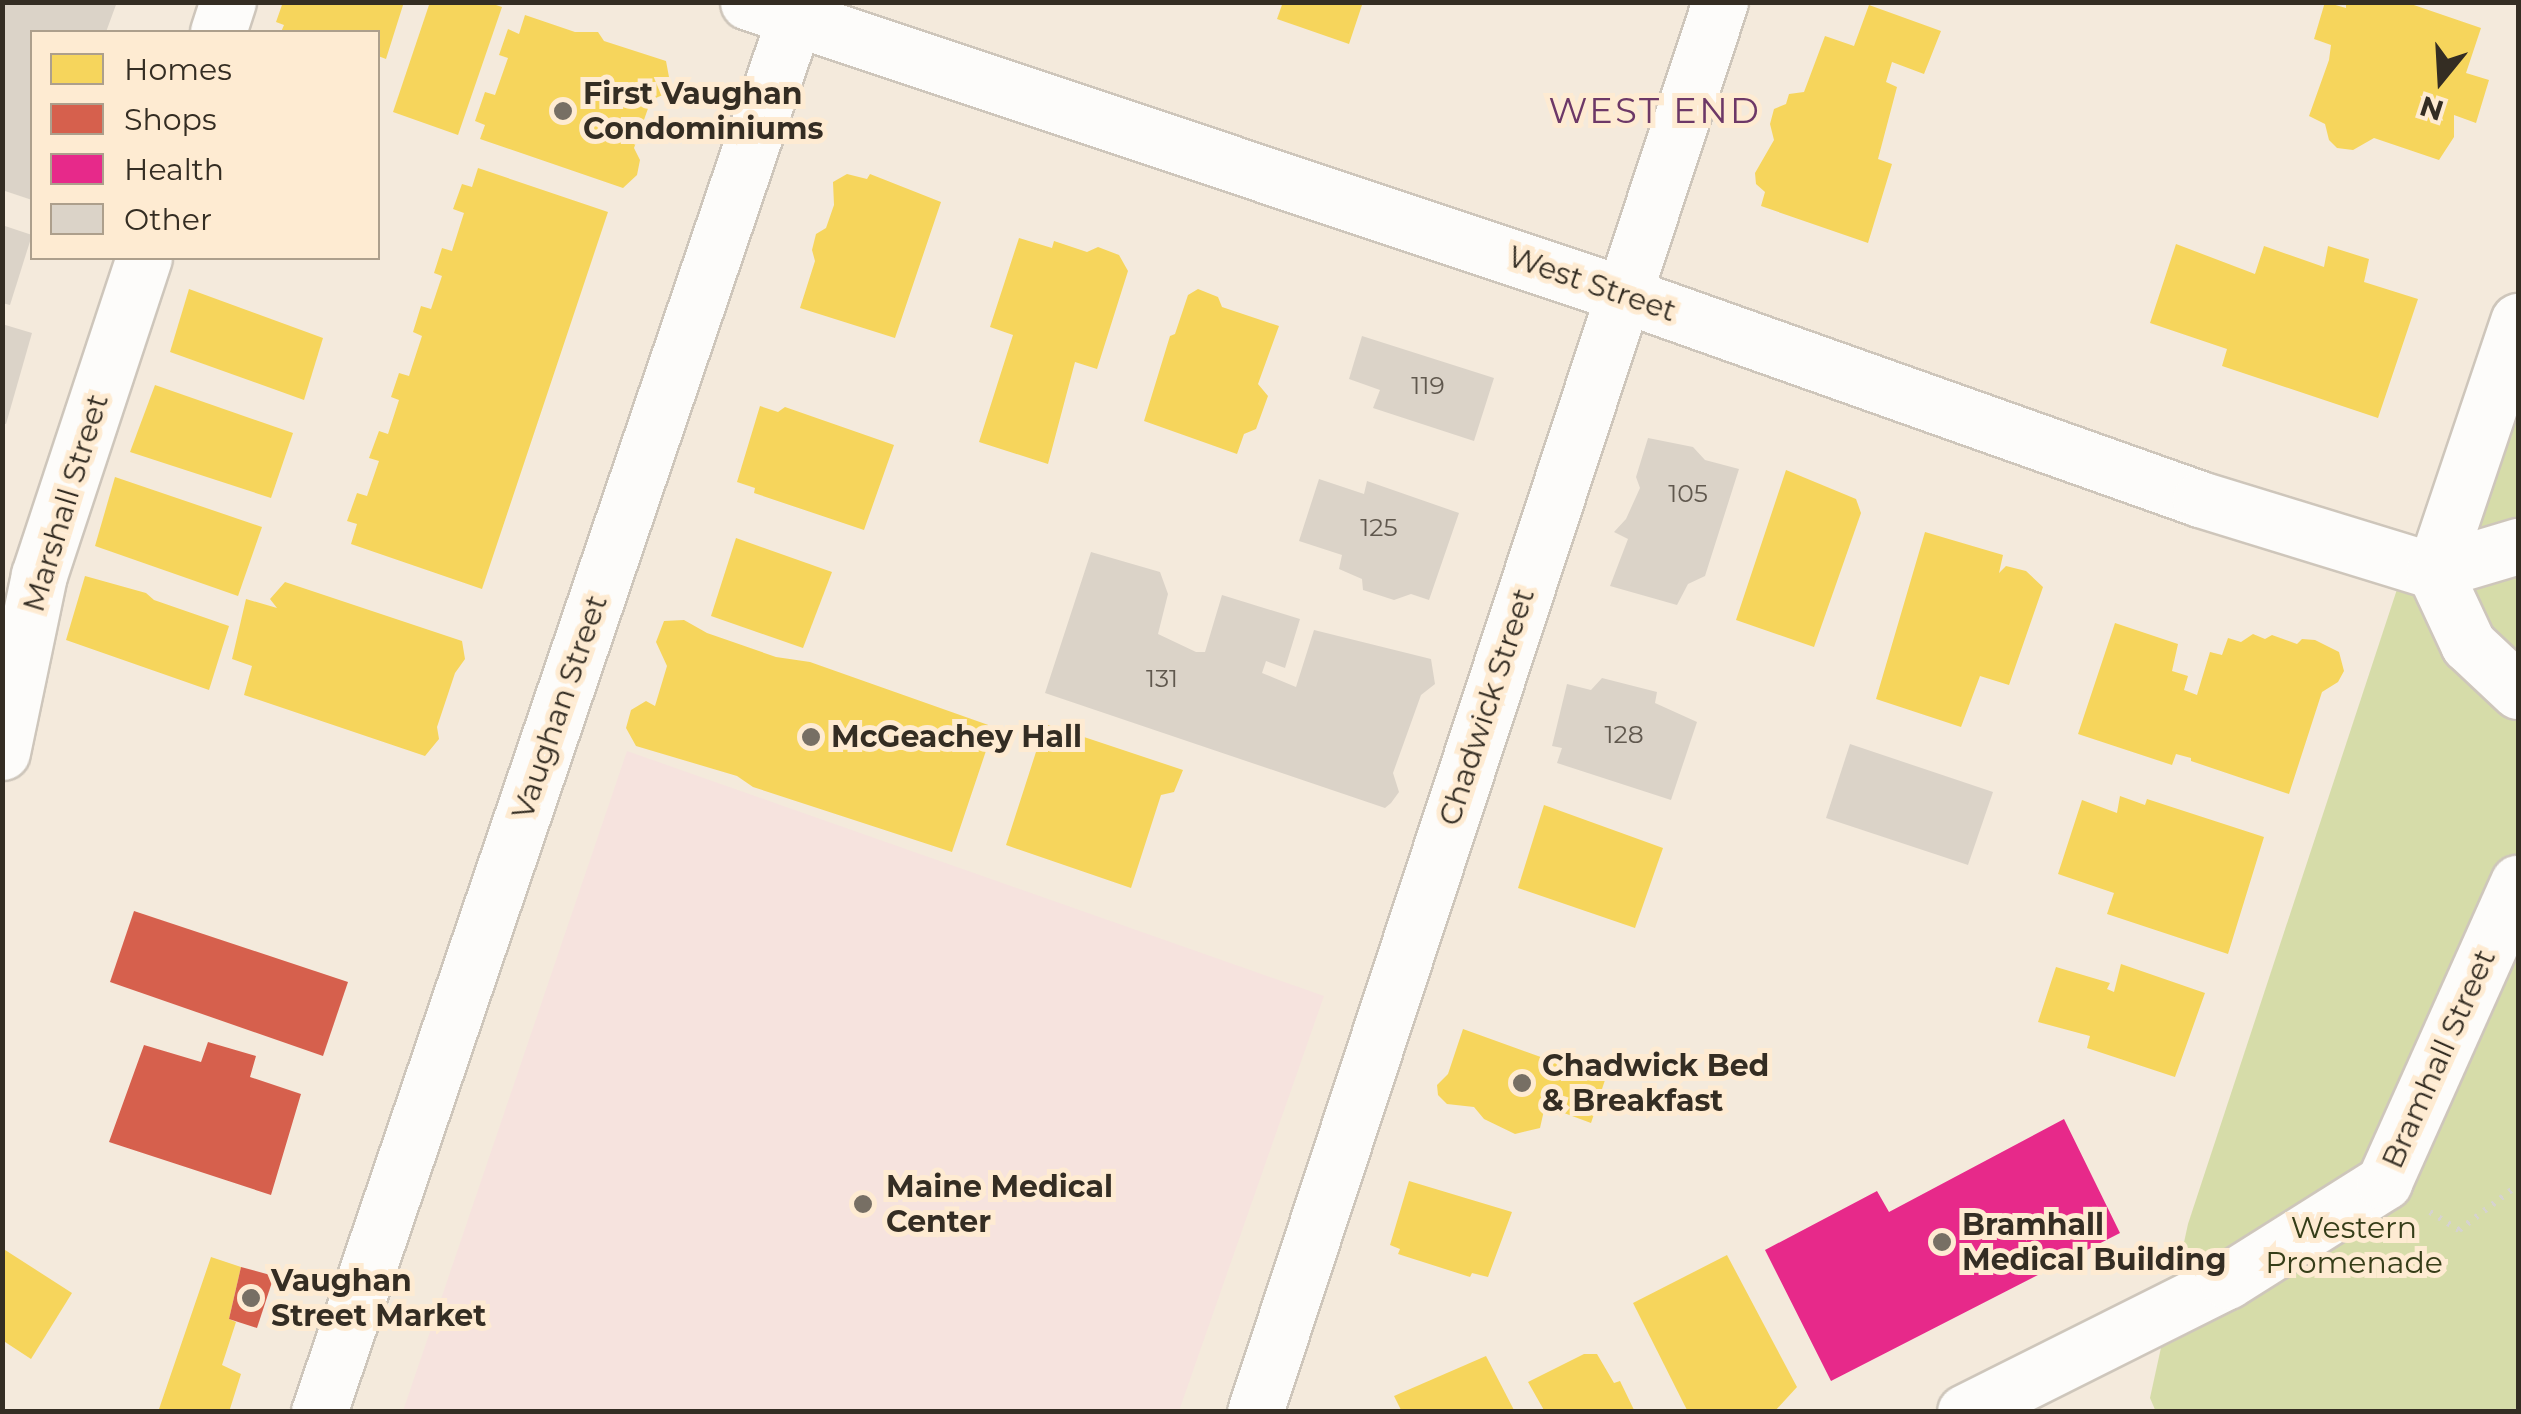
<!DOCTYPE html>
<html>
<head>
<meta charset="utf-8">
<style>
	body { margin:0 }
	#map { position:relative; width:2521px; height:1414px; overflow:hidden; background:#f4eadc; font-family:Montserrat,sans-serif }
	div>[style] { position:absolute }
	.medical>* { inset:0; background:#f6e3de }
	.green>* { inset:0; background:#d6dca9 }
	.homes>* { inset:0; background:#f6d55c }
	.shops>* { inset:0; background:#d6604d }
	.health>* { inset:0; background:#e7298a }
	.building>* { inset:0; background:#dbd3c8 }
	.path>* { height:6px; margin-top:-3px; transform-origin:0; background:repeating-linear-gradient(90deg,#d6d3cf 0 2.5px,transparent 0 10.5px) }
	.roads { filter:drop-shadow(2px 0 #cec6bb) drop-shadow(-2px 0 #cec6bb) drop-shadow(0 2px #cec6bb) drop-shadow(0 -2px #cec6bb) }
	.minor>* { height:55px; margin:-27.5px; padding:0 27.5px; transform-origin:27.5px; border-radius:27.5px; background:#fdfcfa }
	.dots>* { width:28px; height:28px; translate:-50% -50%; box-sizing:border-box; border:5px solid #feebd2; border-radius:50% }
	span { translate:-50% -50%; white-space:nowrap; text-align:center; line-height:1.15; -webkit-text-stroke:10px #feebd2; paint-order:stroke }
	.number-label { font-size:25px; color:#60584e }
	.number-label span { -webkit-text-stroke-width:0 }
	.poi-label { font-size:30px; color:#342d23; font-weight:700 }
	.left { translate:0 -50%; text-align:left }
	.street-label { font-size:30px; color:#342d23 }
	.park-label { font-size:30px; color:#353d18 }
	.quarter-label { font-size:35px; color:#6d3867; letter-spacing:2.5px }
	.frame { position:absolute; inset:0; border:5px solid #342d23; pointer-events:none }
	.legend { position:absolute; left:30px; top:30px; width:350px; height:230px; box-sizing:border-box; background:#feebd2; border:2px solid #ad9f8c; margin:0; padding:12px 18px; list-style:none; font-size:30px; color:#342d23 }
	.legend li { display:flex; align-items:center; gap:20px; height:50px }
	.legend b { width:50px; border:2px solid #ad9f8c }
	.north { position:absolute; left:2391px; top:30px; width:100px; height:100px; -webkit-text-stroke:8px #feebd2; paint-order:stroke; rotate:198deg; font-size:28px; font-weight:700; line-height:40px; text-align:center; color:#342d23 }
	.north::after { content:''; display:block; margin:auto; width:35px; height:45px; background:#342d23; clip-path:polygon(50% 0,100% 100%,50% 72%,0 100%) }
</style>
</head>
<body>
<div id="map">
	<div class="medical">
		<div style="clip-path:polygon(627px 751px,1324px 996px,1179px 1411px,403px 1411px)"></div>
	</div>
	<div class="green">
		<div style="clip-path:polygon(2518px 315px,2518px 1411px,2156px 1412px,2150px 1398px,2188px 1224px,2406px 562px)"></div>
	</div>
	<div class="homes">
		<div style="clip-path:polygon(283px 2px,404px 2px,386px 59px,378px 56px,378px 32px,281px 32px,284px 25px,276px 22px)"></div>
		<div style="clip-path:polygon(430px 2px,487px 2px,502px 7px,458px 135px,393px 112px)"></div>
		<div style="clip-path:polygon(1283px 2px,1363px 2px,1349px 44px,1277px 19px)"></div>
		<div style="clip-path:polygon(2325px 2px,2346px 8px,2346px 2px,2405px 2px,2481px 28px,2466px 73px,2489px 80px,2476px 123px,2454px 115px,2454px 137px,2439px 160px,2374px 138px,2353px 150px,2337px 148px,2329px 140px,2325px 124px,2309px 116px,2329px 60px,2331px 45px,2314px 39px)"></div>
		<div style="clip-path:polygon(1869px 5px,1941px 31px,1924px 74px,1892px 62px,1886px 82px,1897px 87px,1878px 159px,1892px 164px,1868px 243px,1761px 206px,1765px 192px,1756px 184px,1755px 173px,1774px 140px,1770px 124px,1774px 109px,1786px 104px,1789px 94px,1804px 92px,1825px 36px,1854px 46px)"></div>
		<div style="clip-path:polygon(525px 15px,575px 32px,598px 32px,604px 41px,666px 61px,669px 77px,665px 94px,651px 100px,634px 148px,640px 160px,637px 175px,623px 188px,480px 139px,485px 125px,475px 121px,485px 92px,495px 95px,508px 58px,499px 55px,508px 29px,519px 34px)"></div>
		<div style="clip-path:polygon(478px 168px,608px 212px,482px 589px,351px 544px,357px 524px,347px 521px,357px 493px,367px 496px,379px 461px,369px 458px,379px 431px,388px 434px,399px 400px,391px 397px,399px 373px,409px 376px,422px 336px,413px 332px,421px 306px,431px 309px,442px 276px,434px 273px,442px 248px,452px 251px,464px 213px,453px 209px,462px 184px,472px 187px)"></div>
		<div style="clip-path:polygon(847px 174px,867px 179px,870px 174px,941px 202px,895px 338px,800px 308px,815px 261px,812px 250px,816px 234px,826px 228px,834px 205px,833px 182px)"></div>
		<div style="clip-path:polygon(1019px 238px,1052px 248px,1054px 241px,1087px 252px,1098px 247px,1119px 255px,1128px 271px,1097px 369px,1075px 362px,1048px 464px,979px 442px,1013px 335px,990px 327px)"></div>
		<div style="clip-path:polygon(2176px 244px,2255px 274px,2264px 246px,2324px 267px,2328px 246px,2369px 259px,2364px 282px,2418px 299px,2378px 418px,2222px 366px,2227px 349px,2150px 323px)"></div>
		<div style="clip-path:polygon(189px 289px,323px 338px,304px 400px,170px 352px)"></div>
		<div style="clip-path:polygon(1198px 289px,1218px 297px,1222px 307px,1279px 326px,1258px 384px,1268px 396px,1256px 429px,1244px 434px,1237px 454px,1144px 421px,1170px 336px,1175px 334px,1188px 295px)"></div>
		<div style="clip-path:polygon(155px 385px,293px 433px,271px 498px,130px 452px)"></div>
		<div style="clip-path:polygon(760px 406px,778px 412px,785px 407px,894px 445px,864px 530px,754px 493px,755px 488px,737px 482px)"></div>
		<div style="clip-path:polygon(1786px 470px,1856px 499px,1861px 513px,1814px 647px,1736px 620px)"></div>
		<div style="clip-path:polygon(115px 477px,262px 527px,238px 596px,95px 546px)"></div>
		<div style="clip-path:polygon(1925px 532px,2003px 555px,1999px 573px,2006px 566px,2026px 571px,2043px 587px,2009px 685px,1980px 676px,1961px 727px,1876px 699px)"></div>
		<div style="clip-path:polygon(736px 538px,832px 572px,803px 648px,711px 616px)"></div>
		<div style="clip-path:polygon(85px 576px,146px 593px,154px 600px,229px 626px,209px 690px,66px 640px)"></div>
		<div style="clip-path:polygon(285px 582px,462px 641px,465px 659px,455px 673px,437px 727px,439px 739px,425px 756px,244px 695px,252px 666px,232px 659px,246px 599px,277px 608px,270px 599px)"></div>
		<div style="clip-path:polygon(684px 620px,707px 633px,776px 657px,810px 662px,994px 727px,952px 852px,753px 787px,737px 776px,636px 746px,626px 728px,631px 710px,646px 701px,655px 706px,667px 666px,656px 642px,664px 621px)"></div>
		<div style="clip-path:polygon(2115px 623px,2178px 644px,2172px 671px,2188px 676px,2184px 690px,2197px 695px,2210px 652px,2222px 655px,2228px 638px,2241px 642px,2253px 634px,2265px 639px,2272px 635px,2297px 644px,2302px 639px,2315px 640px,2339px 652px,2344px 671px,2338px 682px,2322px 692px,2289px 794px,2191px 761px,2191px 758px,2176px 754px,2172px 765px,2078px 734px)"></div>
		<div style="clip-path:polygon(1045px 724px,1183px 770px,1174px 792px,1161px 795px,1131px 888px,1006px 845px)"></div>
		<div style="clip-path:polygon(2120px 796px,2145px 805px,2147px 799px,2264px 837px,2228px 954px,2107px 914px,2114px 893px,2058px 874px,2082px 800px,2117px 813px)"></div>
		<div style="clip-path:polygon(1544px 805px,1663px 848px,1635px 928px,1518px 888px)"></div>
		<div style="clip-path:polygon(2121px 964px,2205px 993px,2175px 1077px,2087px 1048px,2090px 1036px,2038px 1022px,2056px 967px,2110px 983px,2107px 989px,2114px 992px)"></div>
		<div style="clip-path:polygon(1463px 1029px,1605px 1080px,1600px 1095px,1609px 1098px,1604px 1113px,1595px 1111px,1591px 1123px,1545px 1106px,1540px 1128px,1515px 1134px,1484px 1119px,1474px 1107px,1447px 1104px,1438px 1095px,1437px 1085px,1448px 1074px)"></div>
		<div style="clip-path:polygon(1409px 1181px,1512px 1212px,1488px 1277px,1472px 1273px,1470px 1277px,1398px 1254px,1400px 1249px,1390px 1245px)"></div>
		<div style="clip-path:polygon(2px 1248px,72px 1293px,31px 1359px,2px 1340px)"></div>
		<div style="clip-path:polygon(1727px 1255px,1797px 1387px,1774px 1412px,1688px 1412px,1633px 1303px)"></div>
		<div style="clip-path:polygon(211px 1257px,241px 1267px,229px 1319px,236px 1322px,222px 1365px,241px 1374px,229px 1412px,158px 1412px)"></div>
		<div style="clip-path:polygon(1584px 1354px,1597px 1354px,1614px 1383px,1620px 1381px,1635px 1412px,1545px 1412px,1528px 1382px)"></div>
		<div style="clip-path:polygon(1486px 1356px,1515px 1412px,1402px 1412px,1394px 1396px)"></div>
	</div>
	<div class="shops">
		<div style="clip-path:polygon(134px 911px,348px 982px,323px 1056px,110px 982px)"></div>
		<div style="clip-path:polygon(208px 1042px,256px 1056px,250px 1077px,301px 1094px,271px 1195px,109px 1142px,144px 1045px,201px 1062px)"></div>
		<div style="clip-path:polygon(241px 1267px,274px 1276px,257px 1328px,229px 1319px)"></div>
	</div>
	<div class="health">
		<div style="clip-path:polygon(2064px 1119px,2120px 1233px,1831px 1381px,1765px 1250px,1877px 1191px,1889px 1212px)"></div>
	</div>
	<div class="building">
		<div style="clip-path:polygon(2px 2px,117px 2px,106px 32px,32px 32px,32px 200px,2px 190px)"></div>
		<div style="clip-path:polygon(2px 225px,32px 235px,10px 305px,2px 303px)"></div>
		<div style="clip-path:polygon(2px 324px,32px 333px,6px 424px,2px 423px)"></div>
		<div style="clip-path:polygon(1362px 336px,1494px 378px,1474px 441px,1373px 408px,1380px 390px,1349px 379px)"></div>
		<div style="clip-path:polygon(1648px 438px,1693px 447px,1705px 460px,1739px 469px,1705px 576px,1688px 584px,1677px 605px,1610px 586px,1628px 539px,1614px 532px,1626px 519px,1640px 488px,1636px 477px)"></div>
		<div style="clip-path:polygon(1319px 479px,1364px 494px,1367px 481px,1459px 513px,1429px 600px,1411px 594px,1394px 600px,1363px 590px,1362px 579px,1339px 569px,1342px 555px,1299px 541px)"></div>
		<div style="clip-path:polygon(1091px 552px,1160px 572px,1168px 594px,1158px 634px,1196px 652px,1205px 652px,1222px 595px,1300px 619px,1285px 668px,1266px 661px,1262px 673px,1296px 687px,1314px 630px,1431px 659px,1435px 684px,1421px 695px,1393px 773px,1399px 792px,1391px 803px,1385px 808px,1045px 693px)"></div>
		<div style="clip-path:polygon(1602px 678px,1657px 692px,1655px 703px,1697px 722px,1671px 800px,1557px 763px,1562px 748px,1552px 746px,1567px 684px,1591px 690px)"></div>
		<div style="clip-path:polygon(1850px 744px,1993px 792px,1968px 865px,1826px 818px)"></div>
	</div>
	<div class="path">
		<div style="left:2430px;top:1212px;width:34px;rotate:32deg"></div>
		<div style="left:2459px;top:1230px;width:74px;rotate:-37.3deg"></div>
	</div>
	<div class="roads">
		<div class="minor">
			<div style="left:748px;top:2px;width:921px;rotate:18.47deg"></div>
			<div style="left:1622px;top:294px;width:613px;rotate:19.53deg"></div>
			<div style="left:2200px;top:499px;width:245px;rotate:17.1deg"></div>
			<div style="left:2434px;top:571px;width:81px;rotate:65deg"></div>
			<div style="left:2468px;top:644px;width:69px;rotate:43.2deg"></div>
			<div style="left:218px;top:32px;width:32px;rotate:-72deg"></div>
			<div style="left:2434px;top:571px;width:264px;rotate:-71.4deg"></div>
			<div style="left:2434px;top:571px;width:88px;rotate:-16.6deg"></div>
			<div style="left:2px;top:752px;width:181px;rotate:-78.2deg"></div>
			<div style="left:39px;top:575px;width:334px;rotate:-71.7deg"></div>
			<div style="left:319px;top:1412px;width:1490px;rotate:-71.16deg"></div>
			<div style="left:1255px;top:1412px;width:1485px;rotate:-71.75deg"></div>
			<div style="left:1965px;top:1412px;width:293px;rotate:-26.6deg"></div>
			<div style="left:2227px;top:1281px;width:186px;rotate:-32.2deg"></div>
			<div style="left:2384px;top:1182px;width:328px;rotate:-65.9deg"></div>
		</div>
	</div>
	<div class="dots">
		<div style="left:563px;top:111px;background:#776f64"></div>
		<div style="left:811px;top:737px;background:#776f64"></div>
		<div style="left:1522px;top:1083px;background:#776f64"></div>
		<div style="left:863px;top:1204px;background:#776f64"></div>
		<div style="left:1942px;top:1242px;background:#776f64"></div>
		<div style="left:251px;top:1298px;background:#776f64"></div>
	</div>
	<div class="number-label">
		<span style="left:1428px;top:385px">119</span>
		<span style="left:1688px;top:493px">105</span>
		<span style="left:1379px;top:527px">125</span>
		<span style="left:1162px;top:678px">131</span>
		<span style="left:1624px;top:734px">128</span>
	</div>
	<div class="poi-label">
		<span class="left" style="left:583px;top:111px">First Vaughan<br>Condominiums</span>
		<span class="left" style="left:831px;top:737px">McGeachey Hall</span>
		<span class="left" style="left:1542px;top:1083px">Chadwick Bed<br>&amp; Breakfast</span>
		<span class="left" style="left:886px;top:1204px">Maine Medical<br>Center</span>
		<span class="left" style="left:1962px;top:1242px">Bramhall<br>Medical Building</span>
		<span class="left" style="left:271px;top:1298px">Vaughan<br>Street Market</span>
	</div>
	<div class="street-label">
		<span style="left:1592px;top:284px;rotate:19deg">West Street</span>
		<span style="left:66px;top:503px;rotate:-73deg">Marshall Street</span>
		<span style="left:560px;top:707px;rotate:-71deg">Vaughan Street</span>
		<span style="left:1487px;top:707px;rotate:-72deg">Chadwick Street</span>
		<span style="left:2439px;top:1059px;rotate:-66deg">Bramhall Street</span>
	</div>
	<div class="park-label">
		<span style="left:2354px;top:1245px">Western<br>Promenade</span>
	</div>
	<div class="quarter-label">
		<span style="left:1655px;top:111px">WEST END</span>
	</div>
	<div class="frame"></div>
	<ul class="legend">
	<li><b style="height:28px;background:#f6d55c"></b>Homes</li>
	<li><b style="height:28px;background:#d6604d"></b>Shops</li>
	<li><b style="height:28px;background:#e7298a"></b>Health</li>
	<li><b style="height:28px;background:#dbd3c8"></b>Other</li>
	</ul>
	<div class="north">N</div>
</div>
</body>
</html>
